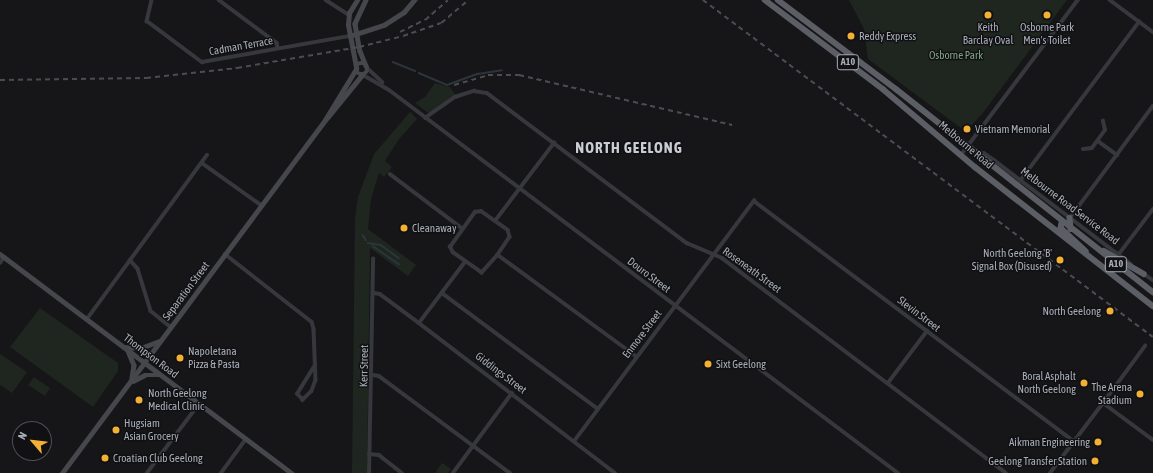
<!DOCTYPE html>
<html>
<head>
<meta charset="utf-8">
<style>
	body { margin:0 }
	#map { position:relative; width:1153px; height:473px; overflow:hidden; background:#161618; font-family:"Asap Condensed",sans-serif }
	div>[style] { position:absolute }
	.green>* { inset:0; background:#1e261f }
	.stream>* { height:1.5px; margin:-0.75px; padding:0 0.75px; transform-origin:0.75px; border-radius:0.75px; background:#2c353c }
	.minor>* { height:3.5px; margin:-1.75px; padding:0 1.75px; transform-origin:1.75px; border-radius:1.75px; background:#37383d }
	.tertiary>* { height:4px; margin:-2px; padding:0 2px; transform-origin:2px; border-radius:2px; background:#37383d }
	.secondary>* { height:4.5px; margin:-2.25px; padding:0 2.25px; transform-origin:2.25px; border-radius:2.25px; background:#45474d }
	.secondary>.ring { margin:-2.25px; padding:0; box-sizing:content-box; background:none; border:4.5px solid #45474d; border-radius:50% }
	.trunk>* { height:5.5px; margin:-2.75px; padding:0 2.75px; transform-origin:2.75px; border-radius:2.75px; background:#5b5e65 }
	.rail>* { height:1.5px; margin-top:-0.75px; transform-origin:0; background:repeating-linear-gradient(90deg,#4a4c52 0 5px,transparent 0 9px) }
	.dots>* { width:11px; height:11px; translate:-50% -50%; box-sizing:border-box; border:2px solid #111113; border-radius:50% }
	span { translate:-50% -50%; white-space:nowrap; text-align:center; line-height:1.15; -webkit-text-stroke:3px #111113; paint-order:stroke }
	.shield-label span { padding:1px 3px; background:#111113; border:1px solid; border-radius:3px; -webkit-text-stroke-width:0 }
	.shield-label { font-size:10px; color:#a8adb8; font-weight:700 }
	.poi-label { font-size:11px; color:#a8adb8 }
	.left { translate:0 -50%; text-align:left }
	.right { translate:-100% -50%; text-align:right }
	.street-label { font-size:11px; color:#a8adb8 }
	.park-label { font-size:11px; color:#7fa381 }
	.district-label { font-size:15px; color:#c9ccd4; font-weight:700; letter-spacing:1px }
	.north { position:absolute; left:12px; top:421px; width:40px; height:40px; box-sizing:border-box; background:#111113; border:1px solid #4d4f55; border-radius:50%; rotate:298deg; font-size:11px; font-weight:700; line-height:16px; text-align:center; color:#a8adb8 }
	.north::after { content:''; display:block; margin:auto; width:14px; height:18px; background:#f2b134; clip-path:polygon(50% 0,100% 100%,50% 72%,0 100%) }
</style>
</head>
<body>
<div id="map">
	<div class="green">
		<div style="clip-path:polygon(849px 0,1067px 0,982px 114px,970px 127px,961px 128px,868px 59px,864px 29px)"></div>
		<div style="clip-path:polygon(435px 83px,450px 87px,457px 97px,430px 114px,415px 103px,425px 97px)"></div>
		<div style="clip-path:polygon(410px 112px,417px 119px,399px 139px,385px 161px,392px 167px,384px 177px,379px 173px,371px 199px,368px 229px,416px 265px,408px 276px,370px 248px,367px 473px,352px 473px,355px 218px,358px 197px,374px 154px)"></div>
		<div style="clip-path:polygon(40px 308px,118px 363px,118px 371px,93px 407px,10px 347px)"></div>
		<div style="clip-path:polygon(0 354px,27px 372px,12px 393px,0 385px)"></div>
		<div style="clip-path:polygon(34px 377px,50px 388px,45px 396px,28px 385px)"></div>
		<div style="clip-path:polygon(442px 463px,451px 469px,448px 473px,435px 473px)"></div>
	</div>
	<div class="stream">
		<div style="left:393px;top:62px;width:24px;rotate:22deg"></div>
		<div style="left:419px;top:73px;width:30px;rotate:23deg"></div>
		<div style="left:447px;top:85px;width:33px;rotate:-20deg"></div>
		<div style="left:478px;top:74px;width:24px;rotate:-9deg"></div>
		<div style="left:363px;top:235px;width:6px;rotate:59deg"></div>
		<div style="left:368px;top:243px;width:13px;rotate:9deg"></div>
		<div style="left:381px;top:245px;width:22px;rotate:36deg"></div>
		<div style="left:373px;top:246px;width:32px;rotate:35deg"></div>
	</div>
	<div class="minor">
		<div style="left:152px;top:0;width:22px;rotate:103deg"></div>
		<div style="left:147px;top:21px;width:69px;rotate:36.7deg"></div>
		<div style="left:202px;top:62px;width:150px;rotate:-10deg"></div>
		<div style="left:219px;top:0;width:72px;rotate:36.6deg"></div>
		<div style="left:277px;top:43px;width:5px;rotate:79deg"></div>
		<div style="left:326px;top:0;width:27px;rotate:33deg"></div>
		<div style="left:1110px;top:0;width:54px;rotate:36.7deg"></div>
		<div style="left:425px;top:118px;width:37px;rotate:-35deg"></div>
		<div style="left:455px;top:97px;width:20px;rotate:-18deg"></div>
		<div style="left:474px;top:91px;width:13px;rotate:9deg"></div>
		<div style="left:487px;top:93px;width:250px;rotate:36.9deg"></div>
		<div style="left:687px;top:243px;width:38px;rotate:23deg"></div>
		<div style="left:722px;top:258px;width:356px;rotate:37.1deg"></div>
		<div style="left:1098px;top:141px;width:24px;rotate:36deg"></div>
		<div style="left:1083px;top:149px;width:9px;rotate:-6deg"></div>
		<div style="left:1092px;top:148px;width:22px;rotate:-54deg"></div>
		<div style="left:1105px;top:130px;width:9px;rotate:-103deg"></div>
		<div style="left:975px;top:151px;width:9px;rotate:13deg"></div>
		<div style="left:984px;top:153px;width:12px;rotate:35deg"></div>
		<div style="left:994px;top:160px;width:172px;rotate:37.2deg"></div>
		<div style="left:961px;top:155px;width:194px;rotate:-53deg"></div>
		<div style="left:202px;top:163px;width:72px;rotate:35.4deg"></div>
		<div style="left:390px;top:174px;width:90px;rotate:36.9deg"></div>
		<div style="left:1020px;top:181px;width:199px;rotate:-53.2deg"></div>
		<div style="left:481px;top:211px;width:33px;rotate:35deg"></div>
		<div style="left:508px;top:230px;width:7px;rotate:74deg"></div>
		<div style="left:510px;top:237px;width:22px;rotate:124deg"></div>
		<div style="left:498px;top:255px;width:24px;rotate:132deg"></div>
		<div style="left:482px;top:273px;width:35px;rotate:-145deg"></div>
		<div style="left:453px;top:253px;width:7px;rotate:-117deg"></div>
		<div style="left:450px;top:247px;width:43px;rotate:-54.5deg"></div>
		<div style="left:475px;top:212px;width:6px;rotate:-9deg"></div>
		<div style="left:1070px;top:218px;width:139px;rotate:-53.5deg"></div>
		<div style="left:495px;top:221px;width:98px;rotate:-52.9deg"></div>
		<div style="left:225px;top:254px;width:110px;rotate:38deg"></div>
		<div style="left:312px;top:322px;width:7px;rotate:74deg"></div>
		<div style="left:314px;top:329px;width:51px;rotate:87.8deg"></div>
		<div style="left:316px;top:380px;width:12px;rotate:110deg"></div>
		<div style="left:312px;top:391px;width:13px;rotate:135deg"></div>
		<div style="left:303px;top:400px;width:8px;rotate:-135deg"></div>
		<div style="left:297px;top:394px;width:34px;rotate:-58deg"></div>
		<div style="left:1119px;top:254px;width:56px;rotate:-52.9deg"></div>
		<div style="left:498px;top:255px;width:171px;rotate:36.2deg"></div>
		<div style="left:130px;top:260px;width:12px;rotate:48deg"></div>
		<div style="left:138px;top:269px;width:44px;rotate:72.8deg"></div>
		<div style="left:151px;top:311px;width:26px;rotate:39deg"></div>
		<div style="left:0;top:263px;width:7px;rotate:-56deg"></div>
		<div style="left:1144px;top:274px;width:11px;rotate:34deg"></div>
		<div style="left:374px;top:293px;width:6px;rotate:9deg"></div>
		<div style="left:380px;top:294px;width:49px;rotate:36.6deg"></div>
		<div style="left:419px;top:323px;width:247px;rotate:37.4deg"></div>
		<div style="left:442px;top:293px;width:194px;rotate:36.6deg"></div>
		<div style="left:87px;top:319px;width:203px;rotate:-53.8deg"></div>
		<div style="left:419px;top:323px;width:76px;rotate:-53deg"></div>
		<div style="left:373px;top:375px;width:6px;rotate:9deg"></div>
		<div style="left:379px;top:376px;width:163px;rotate:36.5deg"></div>
		<div style="left:888px;top:383px;width:65px;rotate:-53.1deg"></div>
		<div style="left:1103px;top:403px;width:71px;rotate:-53.6deg"></div>
		<div style="left:575px;top:440px;width:299px;rotate:-53.2deg"></div>
		<div style="left:754px;top:201px;width:400px;rotate:36.9deg"></div>
		<div style="left:369px;top:454px;width:10px;rotate:6deg"></div>
		<div style="left:379px;top:455px;width:29px;rotate:38deg"></div>
		<div style="left:147px;top:473px;width:86px;rotate:-53deg"></div>
		<div style="left:221px;top:473px;width:42px;rotate:-53.7deg"></div>
		<div style="left:369px;top:473px;width:214px;rotate:-88.9deg"></div>
		<div style="left:453px;top:473px;width:99px;rotate:-53.6deg"></div>
	</div>
	<div class="tertiary">
		<div style="left:367px;top:68px;width:21px;rotate:43deg"></div>
		<div style="left:363px;top:75px;width:30px;rotate:30deg"></div>
		<div style="left:389px;top:90px;width:637px;rotate:36.96deg"></div>
		<div style="left:1050px;top:473px;width:88px;rotate:-52.9deg"></div>
		<div style="left:1103px;top:403px;width:62px;rotate:36.5deg"></div>
	</div>
	<div class="secondary">
		<div style="left:366px;top:0;width:26px;rotate:115deg"></div>
		<div style="left:355px;top:24px;width:27px;rotate:80deg"></div>
		<div style="left:360px;top:51px;width:16px;rotate:68deg"></div>
		<div style="left:350px;top:36px;width:36px;rotate:-18deg"></div>
		<div style="left:384px;top:25px;width:24px;rotate:-33deg"></div>
		<div style="left:404px;top:12px;width:16px;rotate:-50deg"></div>
		<div class="ring" style="left:356.5px;top:63.5px;width:6.5px;height:6.5px"></div>
		<div style="left:356px;top:67px;width:43px;rotate:-100.8deg"></div>
		<div style="left:348px;top:25px;width:12px;rotate:-85deg"></div>
		<div style="left:349px;top:13px;width:15px;rotate:-58deg"></div>
		<div style="left:327px;top:118px;width:55px;rotate:-50.9deg"></div>
		<div style="left:0;top:254px;width:365px;rotate:36.9deg"></div>
		<div style="left:124px;top:347px;width:17px;rotate:3deg"></div>
		<div style="left:141px;top:348px;width:19px;rotate:-21deg"></div>
		<div style="left:128px;top:351px;width:15px;rotate:67deg"></div>
		<div style="left:134px;top:365px;width:13px;rotate:99deg"></div>
		<div style="left:133px;top:381px;width:13px;rotate:-27deg"></div>
		<div style="left:145px;top:375px;width:15px"></div>
		<div style="left:62px;top:473px;width:440px;rotate:-53.3deg"></div>
		<div style="left:325px;top:120px;width:60px;rotate:-58.7deg"></div>
	</div>
	<div class="trunk">
		<div style="left:765px;top:0;width:148px;rotate:37deg"></div>
		<div style="left:883px;top:89px;width:121px;rotate:40.3deg"></div>
		<div style="left:975px;top:167px;width:226px;rotate:38deg"></div>
		<div style="left:778px;top:0;width:148px;rotate:37deg"></div>
		<div style="left:896px;top:89px;width:328px;rotate:38.3deg"></div>
		<div style="left:1070px;top:218px;width:11px;rotate:85deg"></div>
		<div style="left:1062px;top:223px;width:5px;rotate:101deg"></div>
		<div style="left:1061px;top:228px;width:34px;rotate:43deg"></div>
		<div style="left:1104px;top:251px;width:46px;rotate:29.9deg"></div>
	</div>
	<div class="rail">
		<div style="left:703px;top:0;width:562px;rotate:36.83deg"></div>
		<div style="left:400px;top:32px;width:28px;rotate:-26deg"></div>
		<div style="left:425px;top:20px;width:30px;rotate:-41deg"></div>
		<div style="left:0;top:80px;width:146px;rotate:-0.8deg"></div>
		<div style="left:146px;top:78px;width:92px;rotate:-6.3deg"></div>
		<div style="left:237px;top:68px;width:124px;rotate:-9.8deg"></div>
		<div style="left:359px;top:47px;width:45px;rotate:-14deg"></div>
		<div style="left:403px;top:36px;width:40px;rotate:-18.9deg"></div>
		<div style="left:441px;top:23px;width:35px;rotate:-40deg"></div>
		<div style="left:454px;top:85px;width:35px;rotate:-16deg"></div>
		<div style="left:488px;top:75px;width:31px"></div>
		<div style="left:519px;top:75px;width:219px;rotate:13.2deg"></div>
	</div>
	<div class="dots">
		<div style="left:988px;top:15px;background:#f2b134"></div>
		<div style="left:1047px;top:15px;background:#f2b134"></div>
		<div style="left:851px;top:36px;background:#f2b134"></div>
		<div style="left:967px;top:129px;background:#f2b134"></div>
		<div style="left:404px;top:228px;background:#f2b134"></div>
		<div style="left:1060px;top:260px;background:#f2b134"></div>
		<div style="left:1110px;top:311px;background:#f2b134"></div>
		<div style="left:180px;top:358px;background:#f2b134"></div>
		<div style="left:708px;top:364px;background:#f2b134"></div>
		<div style="left:1084px;top:383px;background:#f2b134"></div>
		<div style="left:1140px;top:394px;background:#f2b134"></div>
		<div style="left:139px;top:400px;background:#f2b134"></div>
		<div style="left:116px;top:430px;background:#f2b134"></div>
		<div style="left:1098px;top:442px;background:#f2b134"></div>
		<div style="left:105px;top:458px;background:#f2b134"></div>
		<div style="left:1095px;top:461px;background:#f2b134"></div>
	</div>
	<div class="shield-label">
		<span style="left:848px;top:62px">A10</span>
		<span style="left:1116px;top:264px">A10</span>
	</div>
	<div class="poi-label">
		<span style="left:988px;top:34px">Keith<br>Barclay Oval</span>
		<span style="left:1047px;top:34px">Osborne Park<br>Men's Toilet</span>
		<span class="left" style="left:859px;top:36px">Reddy Express</span>
		<span class="left" style="left:975px;top:129px">Vietnam Memorial</span>
		<span class="left" style="left:412px;top:228px">Cleanaway</span>
		<span class="right" style="left:1052px;top:260px">North Geelong 'B'<br>Signal Box (Disused)</span>
		<span class="right" style="left:1101px;top:311px">North Geelong</span>
		<span class="left" style="left:188px;top:358px">Napoletana<br>Pizza &amp; Pasta</span>
		<span class="left" style="left:716px;top:364px">Sixt Geelong</span>
		<span class="right" style="left:1076px;top:383px">Boral Asphalt<br>North Geelong</span>
		<span class="right" style="left:1132px;top:394px">The Arena<br>Stadium</span>
		<span class="left" style="left:148px;top:400px">North Geelong<br>Medical Clinic</span>
		<span class="left" style="left:124px;top:430px">Hugsiam<br>Asian Grocery</span>
		<span class="right" style="left:1090px;top:442px">Aikman Engineering</span>
		<span class="left" style="left:113px;top:458px">Croatian Club Geelong</span>
		<span class="right" style="left:1087px;top:461px">Geelong Transfer Station</span>
	</div>
	<div class="street-label">
		<span style="left:241px;top:46px;rotate:-10deg">Cadman Terrace</span>
		<span style="left:966px;top:145px;rotate:40deg">Melbourne Road</span>
		<span style="left:1070px;top:206px;rotate:37deg">Melbourne Road Service Road</span>
		<span style="left:752px;top:270px;rotate:36deg">Roseneath Street</span>
		<span style="left:649px;top:275px;rotate:37deg">Douro Street</span>
		<span style="left:186px;top:291px;rotate:-53deg">Separation Street</span>
		<span style="left:919px;top:314px;rotate:37deg">Slevin Street</span>
		<span style="left:642px;top:334px;rotate:-53deg">Enmore Street</span>
		<span style="left:151px;top:356px;rotate:37deg">Thompson Road</span>
		<span style="left:364px;top:366px;rotate:-89deg">Kerr Street</span>
		<span style="left:501px;top:373px;rotate:37deg">Giddings Street</span>
	</div>
	<div class="park-label">
		<span style="left:956px;top:55px">Osborne Park</span>
	</div>
	<div class="district-label">
		<span style="left:629px;top:148px">NORTH GEELONG</span>
	</div>
	<div class="north">N</div>
</div>
</body>
</html>
